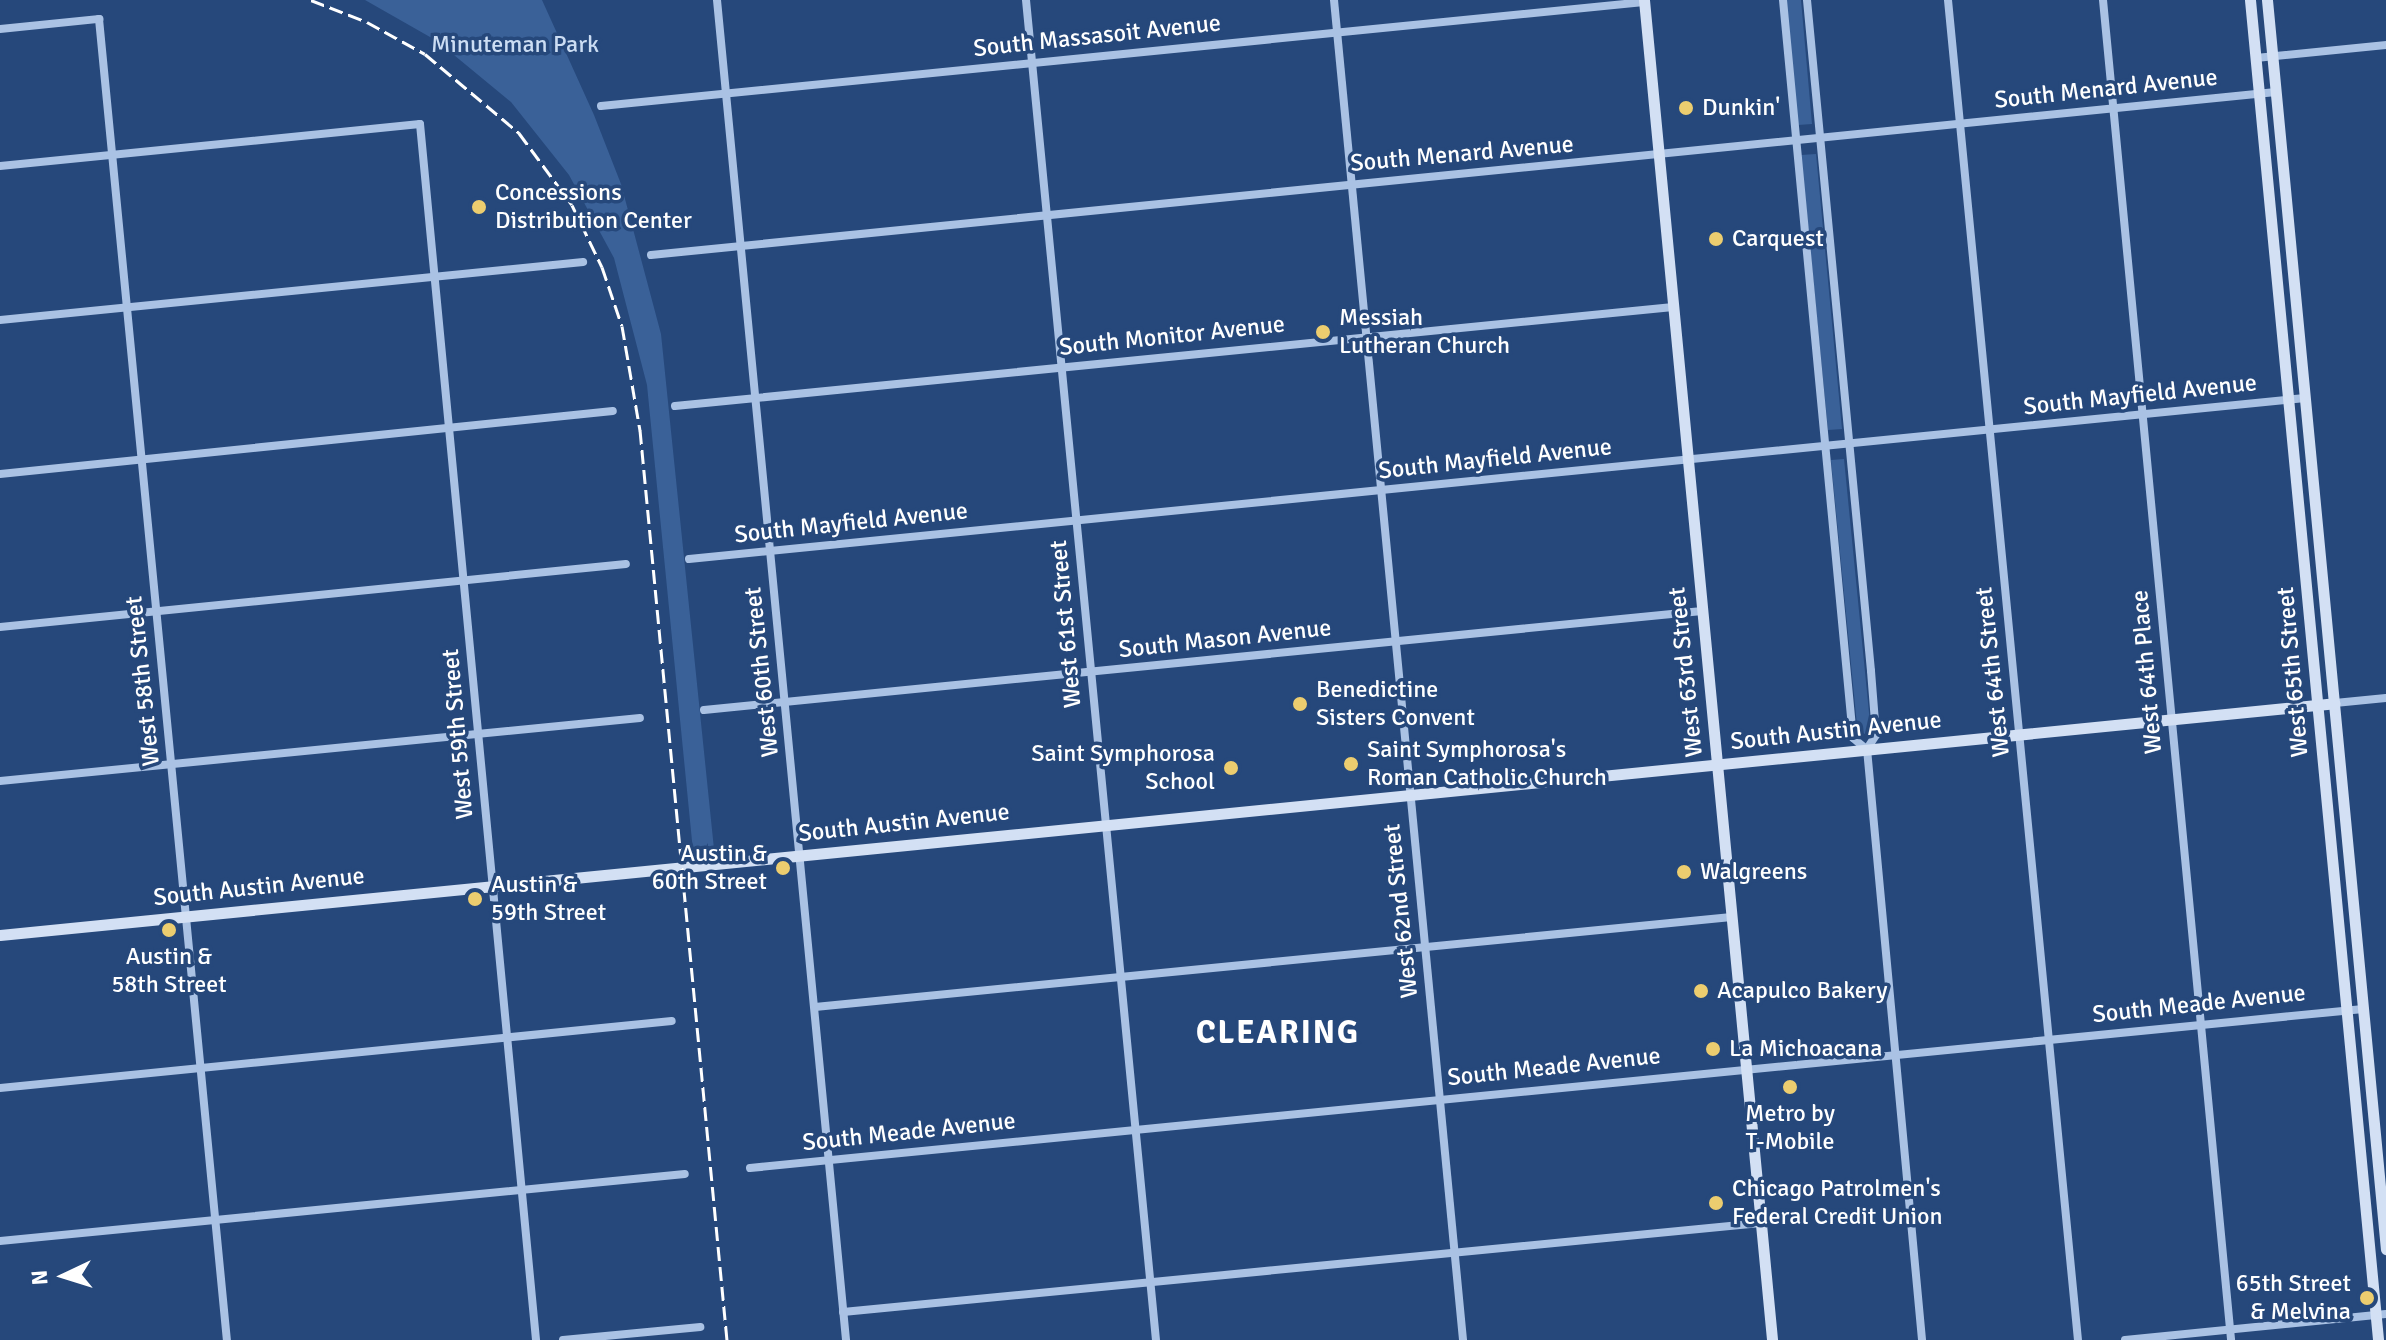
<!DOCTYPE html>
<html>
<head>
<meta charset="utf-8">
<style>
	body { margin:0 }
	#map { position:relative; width:2386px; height:1340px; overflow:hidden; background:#26487b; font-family:Signika,sans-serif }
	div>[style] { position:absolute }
	.green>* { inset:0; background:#3a6198 }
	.street>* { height:8px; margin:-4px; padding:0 4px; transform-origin:4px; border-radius:4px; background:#aac2e4 }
	.secondary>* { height:11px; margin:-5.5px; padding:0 5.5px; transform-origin:5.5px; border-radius:5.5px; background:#d3e0f4 }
	.rail>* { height:3px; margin-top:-1.5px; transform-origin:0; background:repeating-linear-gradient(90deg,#fff 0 14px,transparent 0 20px) }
	.dots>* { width:22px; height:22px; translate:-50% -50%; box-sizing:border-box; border:4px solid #26487b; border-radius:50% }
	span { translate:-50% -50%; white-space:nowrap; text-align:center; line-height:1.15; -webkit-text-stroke:7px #26487b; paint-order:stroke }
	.street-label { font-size:24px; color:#fff }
	.park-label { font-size:24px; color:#ccddf3 }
	.poi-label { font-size:24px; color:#fff }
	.left { translate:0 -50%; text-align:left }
	.right { translate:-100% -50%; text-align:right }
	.district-label { font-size:32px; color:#fff; font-weight:700; letter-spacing:2px }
	.north { position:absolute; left:24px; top:1236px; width:80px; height:80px; -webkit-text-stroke:6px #26487b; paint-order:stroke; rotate:266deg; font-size:22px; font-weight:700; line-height:32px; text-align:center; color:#fff }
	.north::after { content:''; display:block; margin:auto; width:28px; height:36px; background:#fff; clip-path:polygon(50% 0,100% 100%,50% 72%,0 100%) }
</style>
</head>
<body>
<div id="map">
	<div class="green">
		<div style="clip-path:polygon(365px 0,542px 0,594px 115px,621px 184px,661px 334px,714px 849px,693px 851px,647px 385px,614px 258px,569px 175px,511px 102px,437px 41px)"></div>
		<div style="clip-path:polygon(1786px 0,1801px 0,1812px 124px,1798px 125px)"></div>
		<div style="clip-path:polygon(1816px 154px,1842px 429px,1828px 430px,1801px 155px)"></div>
		<div style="clip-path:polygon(1844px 459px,1871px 733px,1858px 735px,1831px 460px)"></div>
	</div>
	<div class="street">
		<div style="left:717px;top:0;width:1346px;rotate:84.5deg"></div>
		<div style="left:1026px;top:0;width:1346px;rotate:84.46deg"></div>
		<div style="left:1334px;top:0;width:1346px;rotate:84.5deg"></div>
		<div style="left:1783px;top:0;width:741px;rotate:84.58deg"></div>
		<div style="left:1853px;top:738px;width:17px;rotate:40deg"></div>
		<div style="left:1807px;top:0;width:674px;rotate:84.55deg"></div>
		<div style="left:1871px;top:671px;width:64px;rotate:85.5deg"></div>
		<div style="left:1876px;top:735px;width:17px;rotate:123deg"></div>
		<div style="left:1867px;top:749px;width:594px;rotate:84.68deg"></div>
		<div style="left:1948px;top:0;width:1346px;rotate:84.46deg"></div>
		<div style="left:2103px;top:0;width:1346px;rotate:84.54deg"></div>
		<div style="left:0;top:29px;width:100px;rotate:-5.8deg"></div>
		<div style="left:99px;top:19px;width:1327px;rotate:84.47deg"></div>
		<div style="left:2256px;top:58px;width:131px;rotate:-5.7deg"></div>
		<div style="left:601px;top:106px;width:1048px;rotate:-5.69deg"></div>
		<div style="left:0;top:166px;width:422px;rotate:-5.7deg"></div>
		<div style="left:420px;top:124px;width:1222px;rotate:84.55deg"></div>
		<div style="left:651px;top:255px;width:1633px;rotate:-5.73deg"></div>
		<div style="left:0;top:320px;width:586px;rotate:-5.68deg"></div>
		<div style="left:675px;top:406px;width:1003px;rotate:-5.67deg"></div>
		<div style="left:0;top:474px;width:616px;rotate:-5.87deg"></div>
		<div style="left:689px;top:559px;width:1624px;rotate:-5.69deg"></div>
		<div style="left:0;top:627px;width:629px;rotate:-5.75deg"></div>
		<div style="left:2335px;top:703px;width:51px;rotate:-5.6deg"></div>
		<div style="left:704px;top:710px;width:1003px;rotate:-5.67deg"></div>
		<div style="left:0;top:781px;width:643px;rotate:-5.62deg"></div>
		<div style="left:815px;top:1007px;width:921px;rotate:-5.61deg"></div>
		<div style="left:0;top:1088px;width:675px;rotate:-5.69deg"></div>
		<div style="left:750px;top:1168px;width:1621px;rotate:-5.63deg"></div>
		<div style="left:0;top:1241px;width:688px;rotate:-5.59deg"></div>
		<div style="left:843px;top:1312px;width:922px;rotate:-5.54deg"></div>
		<div style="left:563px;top:1340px;width:138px;rotate:-5.4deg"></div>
		<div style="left:2125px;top:1340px;width:262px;rotate:-5.7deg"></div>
	</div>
	<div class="secondary">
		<div style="left:1644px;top:0;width:1346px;rotate:84.54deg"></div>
		<div style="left:2250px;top:0;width:1346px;rotate:84.54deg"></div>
		<div style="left:2267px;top:0;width:1255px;rotate:84.56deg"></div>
		<div style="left:0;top:935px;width:2346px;rotate:-5.67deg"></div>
	</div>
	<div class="rail">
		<div style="left:311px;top:0;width:60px;rotate:21.4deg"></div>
		<div style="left:367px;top:22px;width:66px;rotate:28.9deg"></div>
		<div style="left:425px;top:54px;width:123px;rotate:40deg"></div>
		<div style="left:519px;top:133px;width:89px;rotate:53.6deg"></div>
		<div style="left:572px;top:205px;width:69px;rotate:64.2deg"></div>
		<div style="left:602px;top:267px;width:62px;rotate:71.3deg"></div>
		<div style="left:622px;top:326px;width:106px;rotate:80.2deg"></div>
		<div style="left:640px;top:430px;width:914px;rotate:84.54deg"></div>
	</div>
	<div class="dots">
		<div style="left:1686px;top:108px;background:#eccd6f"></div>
		<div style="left:479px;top:207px;background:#eccd6f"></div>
		<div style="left:1716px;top:239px;background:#eccd6f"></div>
		<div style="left:1323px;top:332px;background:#eccd6f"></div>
		<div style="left:1300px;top:704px;background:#eccd6f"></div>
		<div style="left:1351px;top:764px;background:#eccd6f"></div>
		<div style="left:1231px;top:768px;background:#eccd6f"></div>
		<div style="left:783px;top:868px;background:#eccd6f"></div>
		<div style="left:1684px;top:872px;background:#eccd6f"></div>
		<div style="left:475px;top:899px;background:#eccd6f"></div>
		<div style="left:169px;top:930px;background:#eccd6f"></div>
		<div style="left:1701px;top:991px;background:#eccd6f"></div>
		<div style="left:1713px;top:1049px;background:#eccd6f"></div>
		<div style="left:1790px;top:1087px;background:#eccd6f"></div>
		<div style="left:1716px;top:1203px;background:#eccd6f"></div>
		<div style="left:2367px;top:1298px;background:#eccd6f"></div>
	</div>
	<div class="street-label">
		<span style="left:1097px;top:36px;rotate:-6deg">South Massasoit Avenue</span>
		<span style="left:2106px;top:89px;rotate:-6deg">South Menard Avenue</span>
		<span style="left:1462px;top:154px;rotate:-5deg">South Menard Avenue</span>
		<span style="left:1172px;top:336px;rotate:-6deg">South Monitor Avenue</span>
		<span style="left:2140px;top:395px;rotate:-6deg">South Mayfield Avenue</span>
		<span style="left:1495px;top:459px;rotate:-6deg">South Mayfield Avenue</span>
		<span style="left:851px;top:523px;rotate:-6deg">South Mayfield Avenue</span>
		<span style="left:1066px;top:624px;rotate:-95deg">West 61st Street</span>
		<span style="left:1225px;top:639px;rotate:-6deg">South Mason Avenue</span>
		<span style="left:762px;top:672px;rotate:-96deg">West 60th Street</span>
		<span style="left:1686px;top:672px;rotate:-96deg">West 63rd Street</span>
		<span style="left:1993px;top:672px;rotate:-96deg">West 64th Street</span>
		<span style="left:2147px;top:672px;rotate:-95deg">West 64th Place</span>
		<span style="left:2293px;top:672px;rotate:-95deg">West 65th Street</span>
		<span style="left:143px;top:681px;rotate:-96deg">West 58th Street</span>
		<span style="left:1836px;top:731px;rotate:-6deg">South Austin Avenue</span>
		<span style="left:458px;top:734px;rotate:-95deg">West 59th Street</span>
		<span style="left:904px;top:823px;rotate:-6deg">South Austin Avenue</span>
		<span style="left:259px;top:887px;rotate:-6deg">South Austin Avenue</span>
		<span style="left:1401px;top:911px;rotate:-96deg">West 62nd Street</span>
		<span style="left:2199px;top:1004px;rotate:-6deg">South Meade Avenue</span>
		<span style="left:1554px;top:1067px;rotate:-6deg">South Meade Avenue</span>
		<span style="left:909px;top:1132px;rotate:-6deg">South Meade Avenue</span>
	</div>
	<div class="park-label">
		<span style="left:515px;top:45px">Minuteman Park</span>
	</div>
	<div class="poi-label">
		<span class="left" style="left:1702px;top:108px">Dunkin'</span>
		<span class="left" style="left:495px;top:207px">Concessions<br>Distribution Center</span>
		<span class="left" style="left:1732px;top:239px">Carquest</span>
		<span class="left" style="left:1339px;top:332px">Messiah<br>Lutheran Church</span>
		<span class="left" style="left:1316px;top:704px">Benedictine<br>Sisters Convent</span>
		<span class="left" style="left:1367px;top:764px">Saint Symphorosa's<br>Roman Catholic Church</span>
		<span class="right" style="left:1215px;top:768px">Saint Symphorosa<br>School</span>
		<span class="right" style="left:767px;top:868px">Austin &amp;<br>60th Street</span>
		<span class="left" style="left:1700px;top:872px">Walgreens</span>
		<span class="left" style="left:491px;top:899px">Austin &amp;<br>59th Street</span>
		<span style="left:169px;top:971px">Austin &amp;<br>58th Street</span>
		<span class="left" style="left:1717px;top:991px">Acapulco Bakery</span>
		<span class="left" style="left:1729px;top:1049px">La Michoacana</span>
		<span style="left:1790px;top:1128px">Metro by<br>T-Mobile</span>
		<span class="left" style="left:1732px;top:1203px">Chicago Patrolmen's<br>Federal Credit Union</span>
		<span class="right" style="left:2351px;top:1298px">65th Street<br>&amp; Melvina</span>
	</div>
	<div class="district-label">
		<span style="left:1278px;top:1033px">CLEARING</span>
	</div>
	<div class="north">N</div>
</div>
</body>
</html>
